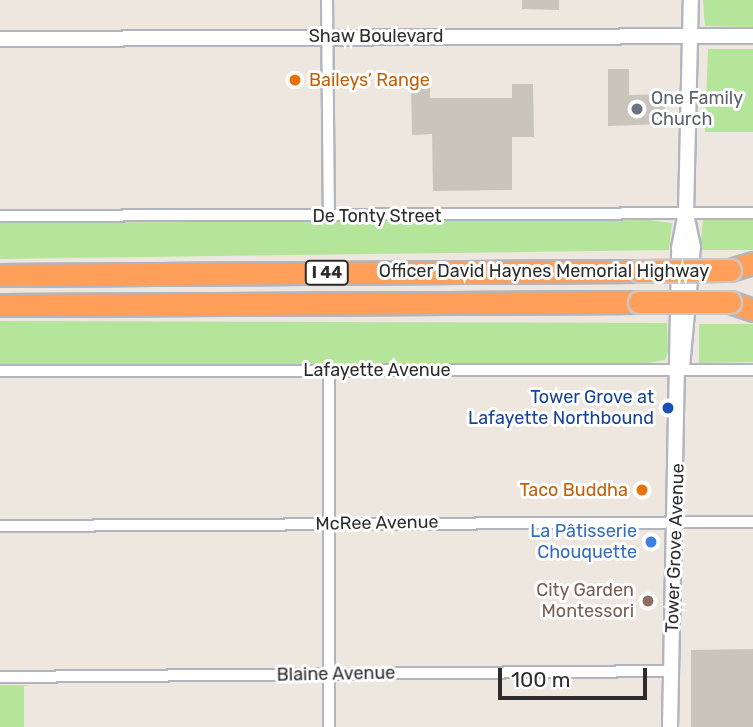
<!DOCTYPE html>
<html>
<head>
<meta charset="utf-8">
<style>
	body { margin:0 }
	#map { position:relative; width:753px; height:727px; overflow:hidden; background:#eee7df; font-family:Rubik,sans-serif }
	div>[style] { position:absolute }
	.green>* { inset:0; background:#b5e59b }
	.building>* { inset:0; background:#c9c5bd }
	.roads { filter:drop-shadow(2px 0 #b2b5c0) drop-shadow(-2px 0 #b2b5c0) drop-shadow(0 2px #b2b5c0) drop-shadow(0 -2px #b2b5c0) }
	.minor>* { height:10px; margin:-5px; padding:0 5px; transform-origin:5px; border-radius:5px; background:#fff }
	.tertiary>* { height:14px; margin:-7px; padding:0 7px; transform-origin:7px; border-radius:7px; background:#fff }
	.motorway>* { height:21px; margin:-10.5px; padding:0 10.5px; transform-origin:10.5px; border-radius:10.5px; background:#ff9f59 }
	.bridges { filter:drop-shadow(2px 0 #c8c8c8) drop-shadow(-2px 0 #c8c8c8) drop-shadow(0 2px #c8c8c8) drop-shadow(0 -2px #c8c8c8) }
	.motorway-bridge>* { height:21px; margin:-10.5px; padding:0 10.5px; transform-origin:10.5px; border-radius:10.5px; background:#ff9f59 }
	.dots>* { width:19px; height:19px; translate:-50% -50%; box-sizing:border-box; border:4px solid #fff; border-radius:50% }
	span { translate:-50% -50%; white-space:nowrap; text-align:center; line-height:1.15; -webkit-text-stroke:6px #fff; paint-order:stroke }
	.shield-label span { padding:2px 5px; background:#fff; border:2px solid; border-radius:5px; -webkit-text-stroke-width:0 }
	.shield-label { font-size:16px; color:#2c2c2c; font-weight:700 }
	.street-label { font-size:18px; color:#2c2c2c }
	.food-label { font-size:18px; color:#c56008 }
	.left { translate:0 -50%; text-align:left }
	.right { translate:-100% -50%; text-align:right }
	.worship-label { font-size:18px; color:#5b616d }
	.transit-label { font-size:18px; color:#164399 }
	.shop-label { font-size:18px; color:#366cbe }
	.education-label { font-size:18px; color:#785e54 }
	.scale { position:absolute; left:498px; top:668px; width:149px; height:32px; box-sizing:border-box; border:4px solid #2c2c2c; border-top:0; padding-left:9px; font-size:21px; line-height:24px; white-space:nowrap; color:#2c2c2c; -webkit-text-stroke:5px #fff; paint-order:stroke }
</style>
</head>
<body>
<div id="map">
	<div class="green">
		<div style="clip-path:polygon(703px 0,753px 0,753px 27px,705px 26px)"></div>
		<div style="clip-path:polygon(708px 49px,753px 49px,753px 132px,705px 132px)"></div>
		<div style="clip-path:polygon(703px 219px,753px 220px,753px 250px,700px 250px)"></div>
		<div style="clip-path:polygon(0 223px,649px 220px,672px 223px,669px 250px,0 259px)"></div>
		<div style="clip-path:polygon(0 321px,667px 323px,668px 352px,665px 360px,648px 363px,0 365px)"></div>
		<div style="clip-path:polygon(699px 324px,753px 324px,753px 362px,699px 363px)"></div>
		<div style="clip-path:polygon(0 685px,31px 685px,24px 686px,24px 727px,0 727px)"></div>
	</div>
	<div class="building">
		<div style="clip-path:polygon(522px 0,559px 0,559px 10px,522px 9px)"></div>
		<div style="clip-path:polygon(608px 69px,629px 69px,629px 95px,665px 94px,665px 124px,608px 126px)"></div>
		<div style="clip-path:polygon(512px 84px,533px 84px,534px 137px,512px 137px,512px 190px,433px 191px,432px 134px,412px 135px,411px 86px,430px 86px,430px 98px,512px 98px)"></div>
		<div style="clip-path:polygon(753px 649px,753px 727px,691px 727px,691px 650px)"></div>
	</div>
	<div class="roads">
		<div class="minor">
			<div style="left:327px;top:0;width:215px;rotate:89.5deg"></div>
			<div style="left:0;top:216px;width:753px;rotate:-0.23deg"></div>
			<div style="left:329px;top:370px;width:357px;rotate:90deg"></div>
			<div style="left:0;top:371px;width:753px;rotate:-0.08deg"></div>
			<div style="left:0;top:526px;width:753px;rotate:-0.3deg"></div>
			<div style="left:0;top:677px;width:671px;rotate:-0.51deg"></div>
		</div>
		<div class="tertiary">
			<div style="left:0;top:39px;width:753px;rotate:-0.23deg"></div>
			<div style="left:682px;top:367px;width:121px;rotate:-84.8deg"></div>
			<div style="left:693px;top:247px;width:35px;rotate:-102deg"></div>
			<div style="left:670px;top:727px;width:479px;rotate:-88.9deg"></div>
			<div style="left:679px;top:248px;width:36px;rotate:-79deg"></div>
			<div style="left:686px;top:213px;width:213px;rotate:-88.7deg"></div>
		</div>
		<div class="motorway">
			<div style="left:730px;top:270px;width:24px;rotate:-17deg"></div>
			<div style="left:0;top:275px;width:639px;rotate:-0.36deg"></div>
			<div style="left:730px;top:302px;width:24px;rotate:19deg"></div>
			<div style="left:0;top:305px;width:639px;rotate:-0.27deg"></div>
		</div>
	</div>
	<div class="bridges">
		<div class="motorway-bridge">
			<div style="left:639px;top:271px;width:91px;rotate:-0.6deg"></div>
			<div style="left:639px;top:302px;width:91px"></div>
		</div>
	</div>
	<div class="dots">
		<div style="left:295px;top:80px;background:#e8710a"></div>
		<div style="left:637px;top:109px;background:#6b7280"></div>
		<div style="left:668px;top:408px;background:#1a4fb4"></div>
		<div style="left:642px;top:490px;background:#e8710a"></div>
		<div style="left:651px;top:542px;background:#3f7fe0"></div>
		<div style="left:648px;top:601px;background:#8d6e63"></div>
	</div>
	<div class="shield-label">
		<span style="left:327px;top:273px">I 44</span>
	</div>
	<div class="street-label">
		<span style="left:376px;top:36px">Shaw Boulevard</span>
		<span style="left:377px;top:216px">De Tonty Street</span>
		<span style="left:544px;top:271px">Officer David Haynes Memorial Highway</span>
		<span style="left:377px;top:370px">Lafayette Avenue</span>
		<span style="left:377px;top:523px;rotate:-1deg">McRee Avenue</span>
		<span style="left:675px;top:548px;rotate:-88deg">Tower Grove Avenue</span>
		<span style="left:336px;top:674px;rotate:-1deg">Blaine Avenue</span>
	</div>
	<div class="food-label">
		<span class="left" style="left:309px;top:80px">Baileys’ Range</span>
		<span class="right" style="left:628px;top:490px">Taco Buddha</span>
	</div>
	<div class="worship-label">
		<span class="left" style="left:651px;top:109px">One Family<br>Church</span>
	</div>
	<div class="transit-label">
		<span class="right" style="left:654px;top:408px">Tower Grove at<br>Lafayette Northbound</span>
	</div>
	<div class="shop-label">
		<span class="right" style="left:637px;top:542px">La Pâtisserie<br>Chouquette</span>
	</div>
	<div class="education-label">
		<span class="right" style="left:634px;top:601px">City Garden<br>Montessori</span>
	</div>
	<div class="scale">100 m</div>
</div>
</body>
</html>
